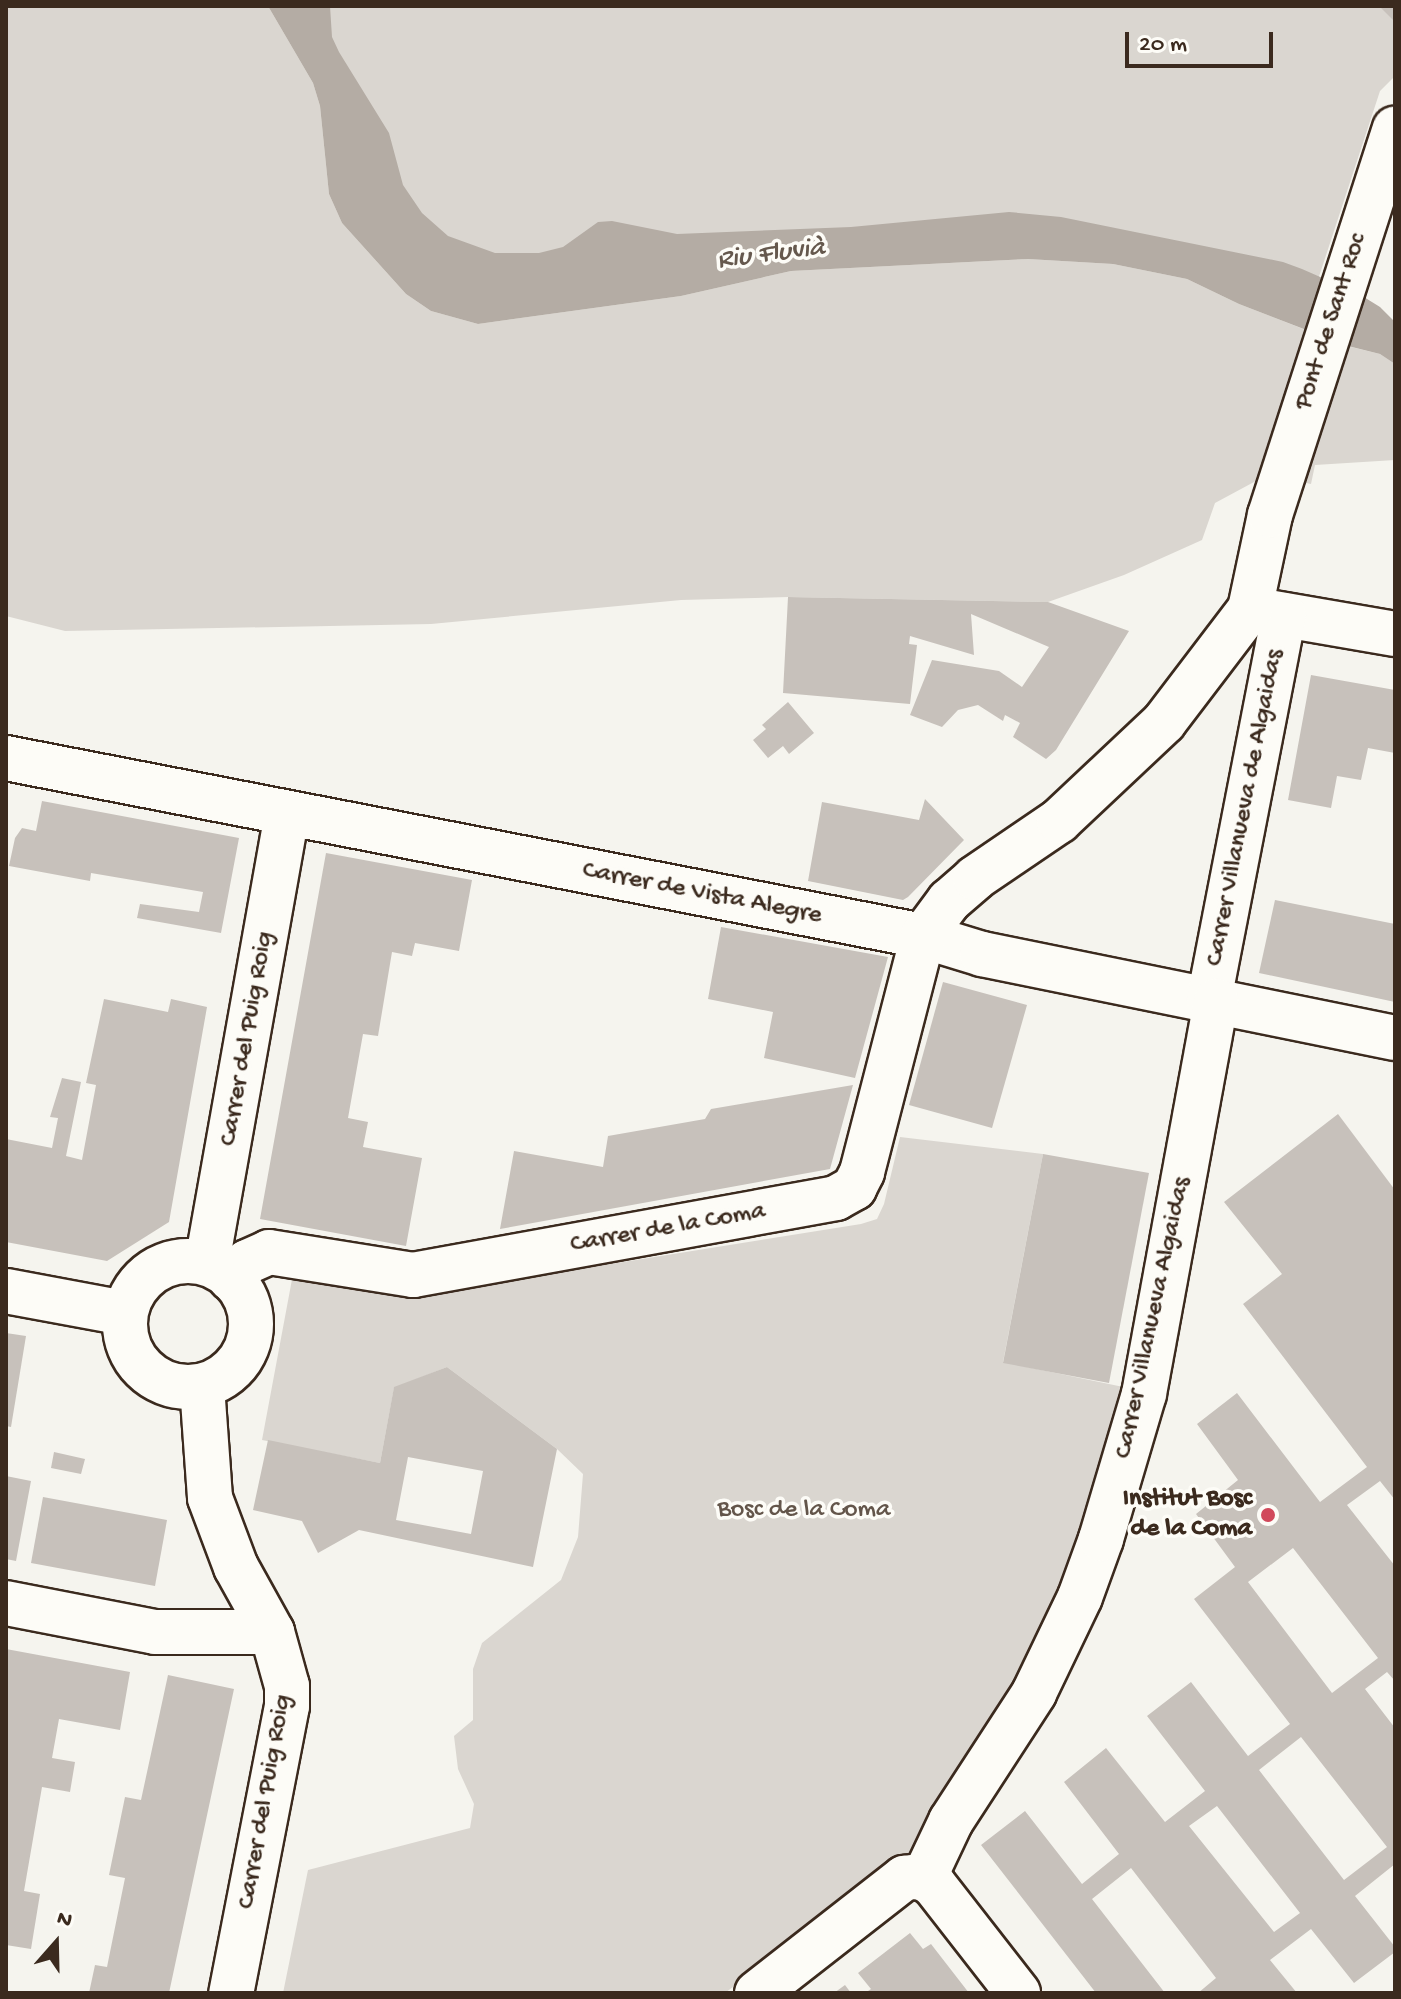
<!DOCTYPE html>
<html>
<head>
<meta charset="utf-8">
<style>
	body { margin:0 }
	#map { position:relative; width:1401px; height:1999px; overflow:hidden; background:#f5f4ee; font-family:"Gochi Hand",sans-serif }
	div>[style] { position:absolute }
	.green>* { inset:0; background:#dad6d0 }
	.water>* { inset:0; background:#b4aca4 }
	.building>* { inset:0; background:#c7c1bb }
	.roads { filter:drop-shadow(2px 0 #3b2a1e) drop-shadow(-2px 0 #3b2a1e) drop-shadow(0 2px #3b2a1e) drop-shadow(0 -2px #3b2a1e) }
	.minor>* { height:44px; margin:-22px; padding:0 22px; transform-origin:22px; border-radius:22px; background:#fdfcf7 }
	.minor>.ring { margin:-22px; padding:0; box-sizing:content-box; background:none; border:44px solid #fdfcf7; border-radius:50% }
	.dots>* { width:22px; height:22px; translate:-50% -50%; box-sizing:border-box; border:4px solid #fdfcf7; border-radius:50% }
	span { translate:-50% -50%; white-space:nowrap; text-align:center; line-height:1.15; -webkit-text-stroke:7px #fdfcf7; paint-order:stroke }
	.street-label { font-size:26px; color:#3b2a1e }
	.poi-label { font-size:26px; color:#3b2a1e; font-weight:700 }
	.right { translate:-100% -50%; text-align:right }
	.park-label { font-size:26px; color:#63554a }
	.water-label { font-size:28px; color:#65584d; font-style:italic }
	.frame { position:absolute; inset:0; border:8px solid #3b2a1e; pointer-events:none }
	.north { position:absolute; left:16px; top:1903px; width:80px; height:80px; -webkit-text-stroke:6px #fdfcf7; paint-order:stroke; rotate:20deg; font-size:22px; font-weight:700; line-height:32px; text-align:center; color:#3b2a1e }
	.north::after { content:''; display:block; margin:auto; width:28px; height:36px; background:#3b2a1e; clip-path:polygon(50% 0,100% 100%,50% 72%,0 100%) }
	.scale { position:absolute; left:1125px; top:32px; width:148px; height:36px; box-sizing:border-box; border:4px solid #3b2a1e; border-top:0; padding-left:10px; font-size:24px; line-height:28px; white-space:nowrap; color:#3b2a1e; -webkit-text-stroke:6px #fdfcf7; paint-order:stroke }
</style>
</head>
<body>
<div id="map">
	<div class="green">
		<div style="clip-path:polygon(6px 6px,268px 6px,313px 83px,320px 106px,329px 194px,342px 223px,406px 294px,431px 311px,478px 324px,681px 296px,791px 271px,1028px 259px,1113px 264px,1187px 279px,1239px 304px,1347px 346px,1380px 354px,1395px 364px,1395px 460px,1315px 465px,1311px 484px,1267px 475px,1215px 503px,1202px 540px,1124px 575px,1048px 602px,788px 597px,681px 600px,431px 624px,65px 631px,6px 616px)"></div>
		<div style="clip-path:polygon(273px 6px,1395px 6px,1395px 76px,1380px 91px,1309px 307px,1007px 235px,481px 282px,418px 257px)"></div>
		<div style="clip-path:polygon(900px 1137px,1043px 1154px,1003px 1362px,1133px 1389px,1041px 1654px,915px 1848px,725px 1993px,283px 1993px,308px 1870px,470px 1828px,474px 1804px,458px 1769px,454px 1736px,473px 1720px,473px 1669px,482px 1643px,561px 1580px,578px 1537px,583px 1474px,557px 1449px,447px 1367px,394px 1388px,380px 1463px,262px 1440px,293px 1274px,442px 1291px,861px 1224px,877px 1219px,884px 1204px)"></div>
	</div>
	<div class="water">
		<div style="clip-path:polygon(268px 6px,330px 6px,332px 37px,339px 52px,389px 133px,403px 185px,422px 213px,448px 236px,495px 253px,539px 253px,563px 247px,598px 222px,612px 221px,677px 234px,851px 227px,1009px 212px,1061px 217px,1283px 262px,1302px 269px,1359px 294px,1380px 307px,1395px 322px,1395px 364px,1380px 354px,1348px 346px,1239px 304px,1187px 279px,1113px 264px,1028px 259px,791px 271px,681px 296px,478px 324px,431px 311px,406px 294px,342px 223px,329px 194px,320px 106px,313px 83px)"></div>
	</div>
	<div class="building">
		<div style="clip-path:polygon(1379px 6px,1395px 6px,1395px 22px)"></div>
		<div style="clip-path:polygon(788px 597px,1048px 602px,1129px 631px,1056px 750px,1046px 759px,1013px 737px,1020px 723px,1005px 715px,1003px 721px,978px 705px,958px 710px,942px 727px,910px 715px,932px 660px,999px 671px,1022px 687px,1049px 647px,971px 614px,974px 655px,910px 636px,909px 644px,917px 645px,910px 704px,783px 693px)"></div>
		<div style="clip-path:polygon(1311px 675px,1395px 690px,1395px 753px,1368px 748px,1361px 780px,1337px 776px,1331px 808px,1288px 800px)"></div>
		<div style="clip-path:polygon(788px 702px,814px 733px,789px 754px,783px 746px,768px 758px,753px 740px,766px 729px,762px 725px)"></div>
		<div style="clip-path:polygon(925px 799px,964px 840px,908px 897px,903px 900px,808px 881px,822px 802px,919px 820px)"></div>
		<div style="clip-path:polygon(42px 801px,239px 838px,221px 933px,137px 918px,140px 904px,199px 912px,203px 892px,91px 873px,90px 881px,9px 866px,15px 838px,22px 828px,36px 831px)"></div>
		<div style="clip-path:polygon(326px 853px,472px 880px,459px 951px,415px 943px,412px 956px,392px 952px,378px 1036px,363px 1034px,348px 1118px,368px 1122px,363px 1147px,422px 1158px,406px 1246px,260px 1219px)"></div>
		<div style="clip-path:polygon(1275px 900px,1395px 924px,1395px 1002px,1259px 973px)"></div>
		<div style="clip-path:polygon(721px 927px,888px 957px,855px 1078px,764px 1058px,773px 1012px,708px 999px)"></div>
		<div style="clip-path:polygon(943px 982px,1027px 1005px,992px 1128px,909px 1105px)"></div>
		<div style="clip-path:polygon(104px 999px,168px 1012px,171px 999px,207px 1007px,169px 1222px,107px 1261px,6px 1242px,6px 1139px,52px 1148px,58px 1118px,50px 1117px,62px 1078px,81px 1082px,66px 1156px,82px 1160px,96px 1085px,86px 1083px)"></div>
		<div style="clip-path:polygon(853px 1085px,830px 1169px,500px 1229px,514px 1151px,603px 1167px,608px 1136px,705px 1119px,711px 1109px)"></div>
		<div style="clip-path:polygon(evenodd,1338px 1114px,1395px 1190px,1395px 1500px,1380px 1481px,1347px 1505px,1395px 1566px,1395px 1681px,1387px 1672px,1365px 1689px,1395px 1728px,1395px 1864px,1355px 1896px,1395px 1947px,1395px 1952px,1354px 1983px,1311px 1929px,1270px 1960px,1297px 1993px,1198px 1993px,1216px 1978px,1131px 1868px,1092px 1899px,1165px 1993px,1096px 1993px,981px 1845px,1025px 1811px,1082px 1884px,1119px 1854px,1064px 1782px,1106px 1748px,1165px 1822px,1205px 1791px,1147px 1716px,1191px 1682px,1248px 1756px,1290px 1724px,1194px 1599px,1235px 1567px,1196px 1514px,1238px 1480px,1197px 1424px,1237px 1393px,1320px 1502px,1367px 1467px,1243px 1304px,1282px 1274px,1224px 1202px,1338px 1114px,1293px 1548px,1378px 1658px,1332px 1693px,1248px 1582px,1293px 1548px,1338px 1114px,1301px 1737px,1387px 1847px,1344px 1880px,1259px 1770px,1301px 1737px,1338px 1114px,1217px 1806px,1300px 1913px,1274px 1932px,1189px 1826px,1217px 1806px)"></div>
		<div style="clip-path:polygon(1043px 1154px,1149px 1173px,1109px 1383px,1003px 1363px)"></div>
		<div style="clip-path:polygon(6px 1333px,26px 1336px,11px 1427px,6px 1426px)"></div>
		<div style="clip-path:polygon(evenodd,447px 1367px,557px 1449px,533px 1567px,359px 1530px,318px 1553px,302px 1521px,253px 1510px,268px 1440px,380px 1463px,394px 1387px,447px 1367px,408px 1457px,483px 1471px,471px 1534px,396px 1520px,408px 1457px)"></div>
		<div style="clip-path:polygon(54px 1452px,85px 1459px,81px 1474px,51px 1468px)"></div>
		<div style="clip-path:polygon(6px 1476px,31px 1481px,16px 1561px,6px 1559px)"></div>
		<div style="clip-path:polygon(43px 1497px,167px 1520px,155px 1586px,31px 1563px)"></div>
		<div style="clip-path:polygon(6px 1649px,130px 1672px,120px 1730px,59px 1719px,52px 1758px,75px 1762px,70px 1792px,42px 1787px,24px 1891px,40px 1894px,31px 1949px,6px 1945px)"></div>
		<div style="clip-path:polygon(168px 1675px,234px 1689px,169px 1993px,89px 1993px,95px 1965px,107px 1967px,125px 1878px,109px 1875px,125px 1797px,141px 1800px)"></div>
		<div style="clip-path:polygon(910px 1933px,923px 1949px,931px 1944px,969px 1993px,865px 1993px,871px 1989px,858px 1973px)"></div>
		<div style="clip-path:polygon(845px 1985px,851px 1993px,834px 1993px)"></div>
	</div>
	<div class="roads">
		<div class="minor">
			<div style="left:1256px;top:610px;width:141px;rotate:9.8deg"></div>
			<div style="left:6px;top:758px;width:934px;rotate:10.99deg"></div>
			<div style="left:923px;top:936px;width:62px;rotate:17deg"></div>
			<div style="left:982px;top:954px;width:421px;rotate:11.5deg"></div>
			<div style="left:1209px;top:1000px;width:392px;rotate:-79deg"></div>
			<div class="ring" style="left:125px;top:1261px;width:82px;height:82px"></div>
			<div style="left:207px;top:1263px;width:455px;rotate:-79.9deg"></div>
			<div style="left:231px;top:1279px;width:23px;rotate:-47deg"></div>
			<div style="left:247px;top:1262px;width:24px;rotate:-24deg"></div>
			<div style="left:269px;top:1252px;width:146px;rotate:9.1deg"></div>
			<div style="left:413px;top:1275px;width:430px;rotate:-10.3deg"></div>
			<div style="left:836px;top:1198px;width:21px;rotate:-29deg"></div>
			<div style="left:854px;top:1188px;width:18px;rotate:-63deg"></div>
			<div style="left:862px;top:1172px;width:244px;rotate:-75.5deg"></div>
			<div style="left:923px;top:936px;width:44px;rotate:-53.4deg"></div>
			<div style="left:949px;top:901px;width:35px;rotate:-41deg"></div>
			<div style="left:975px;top:878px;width:102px;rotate:-34.2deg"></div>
			<div style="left:1059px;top:821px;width:144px;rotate:-43.3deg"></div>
			<div style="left:1164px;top:722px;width:142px;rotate:-52.7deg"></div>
			<div style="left:1250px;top:609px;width:96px;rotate:-78deg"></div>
			<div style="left:1270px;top:515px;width:406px;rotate:-72.1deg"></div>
			<div style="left:6px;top:1291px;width:121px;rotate:10.5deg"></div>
			<div style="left:202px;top:1386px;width:112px;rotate:85.9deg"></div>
			<div style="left:210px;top:1498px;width:74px;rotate:69.4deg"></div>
			<div style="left:236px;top:1567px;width:74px;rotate:61deg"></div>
			<div style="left:272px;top:1632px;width:56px;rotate:74.5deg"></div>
			<div style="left:287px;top:1686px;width:20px;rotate:90deg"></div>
			<div style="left:287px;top:1706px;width:292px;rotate:101deg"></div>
			<div style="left:6px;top:1603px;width:152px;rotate:11deg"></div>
			<div style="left:155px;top:1632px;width:117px"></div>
			<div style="left:924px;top:1878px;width:63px;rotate:-64.7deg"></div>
			<div style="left:951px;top:1821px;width:153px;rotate:-57deg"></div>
			<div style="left:1034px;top:1693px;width:106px;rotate:-64.4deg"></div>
			<div style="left:1080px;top:1597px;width:62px;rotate:-70.1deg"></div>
			<div style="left:1101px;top:1539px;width:151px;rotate:-73.5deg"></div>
			<div style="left:1144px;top:1394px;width:400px;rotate:-79.6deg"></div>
			<div style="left:757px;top:1993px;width:187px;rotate:-38deg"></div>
			<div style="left:904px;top:1878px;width:10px;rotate:-6deg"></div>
			<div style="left:914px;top:1877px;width:10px;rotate:6deg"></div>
			<div style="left:924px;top:1878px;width:12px;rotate:35deg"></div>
			<div style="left:934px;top:1885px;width:137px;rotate:52.1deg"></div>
		</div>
	</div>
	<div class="dots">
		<div style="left:1268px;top:1515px;background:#d1495b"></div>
	</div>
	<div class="street-label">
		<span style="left:1332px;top:322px;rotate:-72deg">Pont de Sant Roc</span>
		<span style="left:1246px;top:808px;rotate:-79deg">Carrer Villanueva de Algaidas</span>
		<span style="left:702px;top:894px;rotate:11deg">Carrer de Vista Alegre</span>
		<span style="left:248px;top:1039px;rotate:-80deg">Carrer del Puig Roig</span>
		<span style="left:668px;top:1229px;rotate:-10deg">Carrer de la Coma</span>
		<span style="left:1154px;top:1318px;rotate:-78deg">Carrer Villanueva Algaidas</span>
		<span style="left:266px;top:1802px;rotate:-80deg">Carrer del Puig Roig</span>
	</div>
	<div class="poi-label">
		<span class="right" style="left:1252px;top:1515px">Institut Bosc<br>de la Coma</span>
	</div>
	<div class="park-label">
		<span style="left:804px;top:1511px">Bosc de la Coma</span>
	</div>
	<div class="water-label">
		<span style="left:771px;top:255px;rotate:-7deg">Riu Fluvià</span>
	</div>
	<div class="frame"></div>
	<div class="north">N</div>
	<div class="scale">20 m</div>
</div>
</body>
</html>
